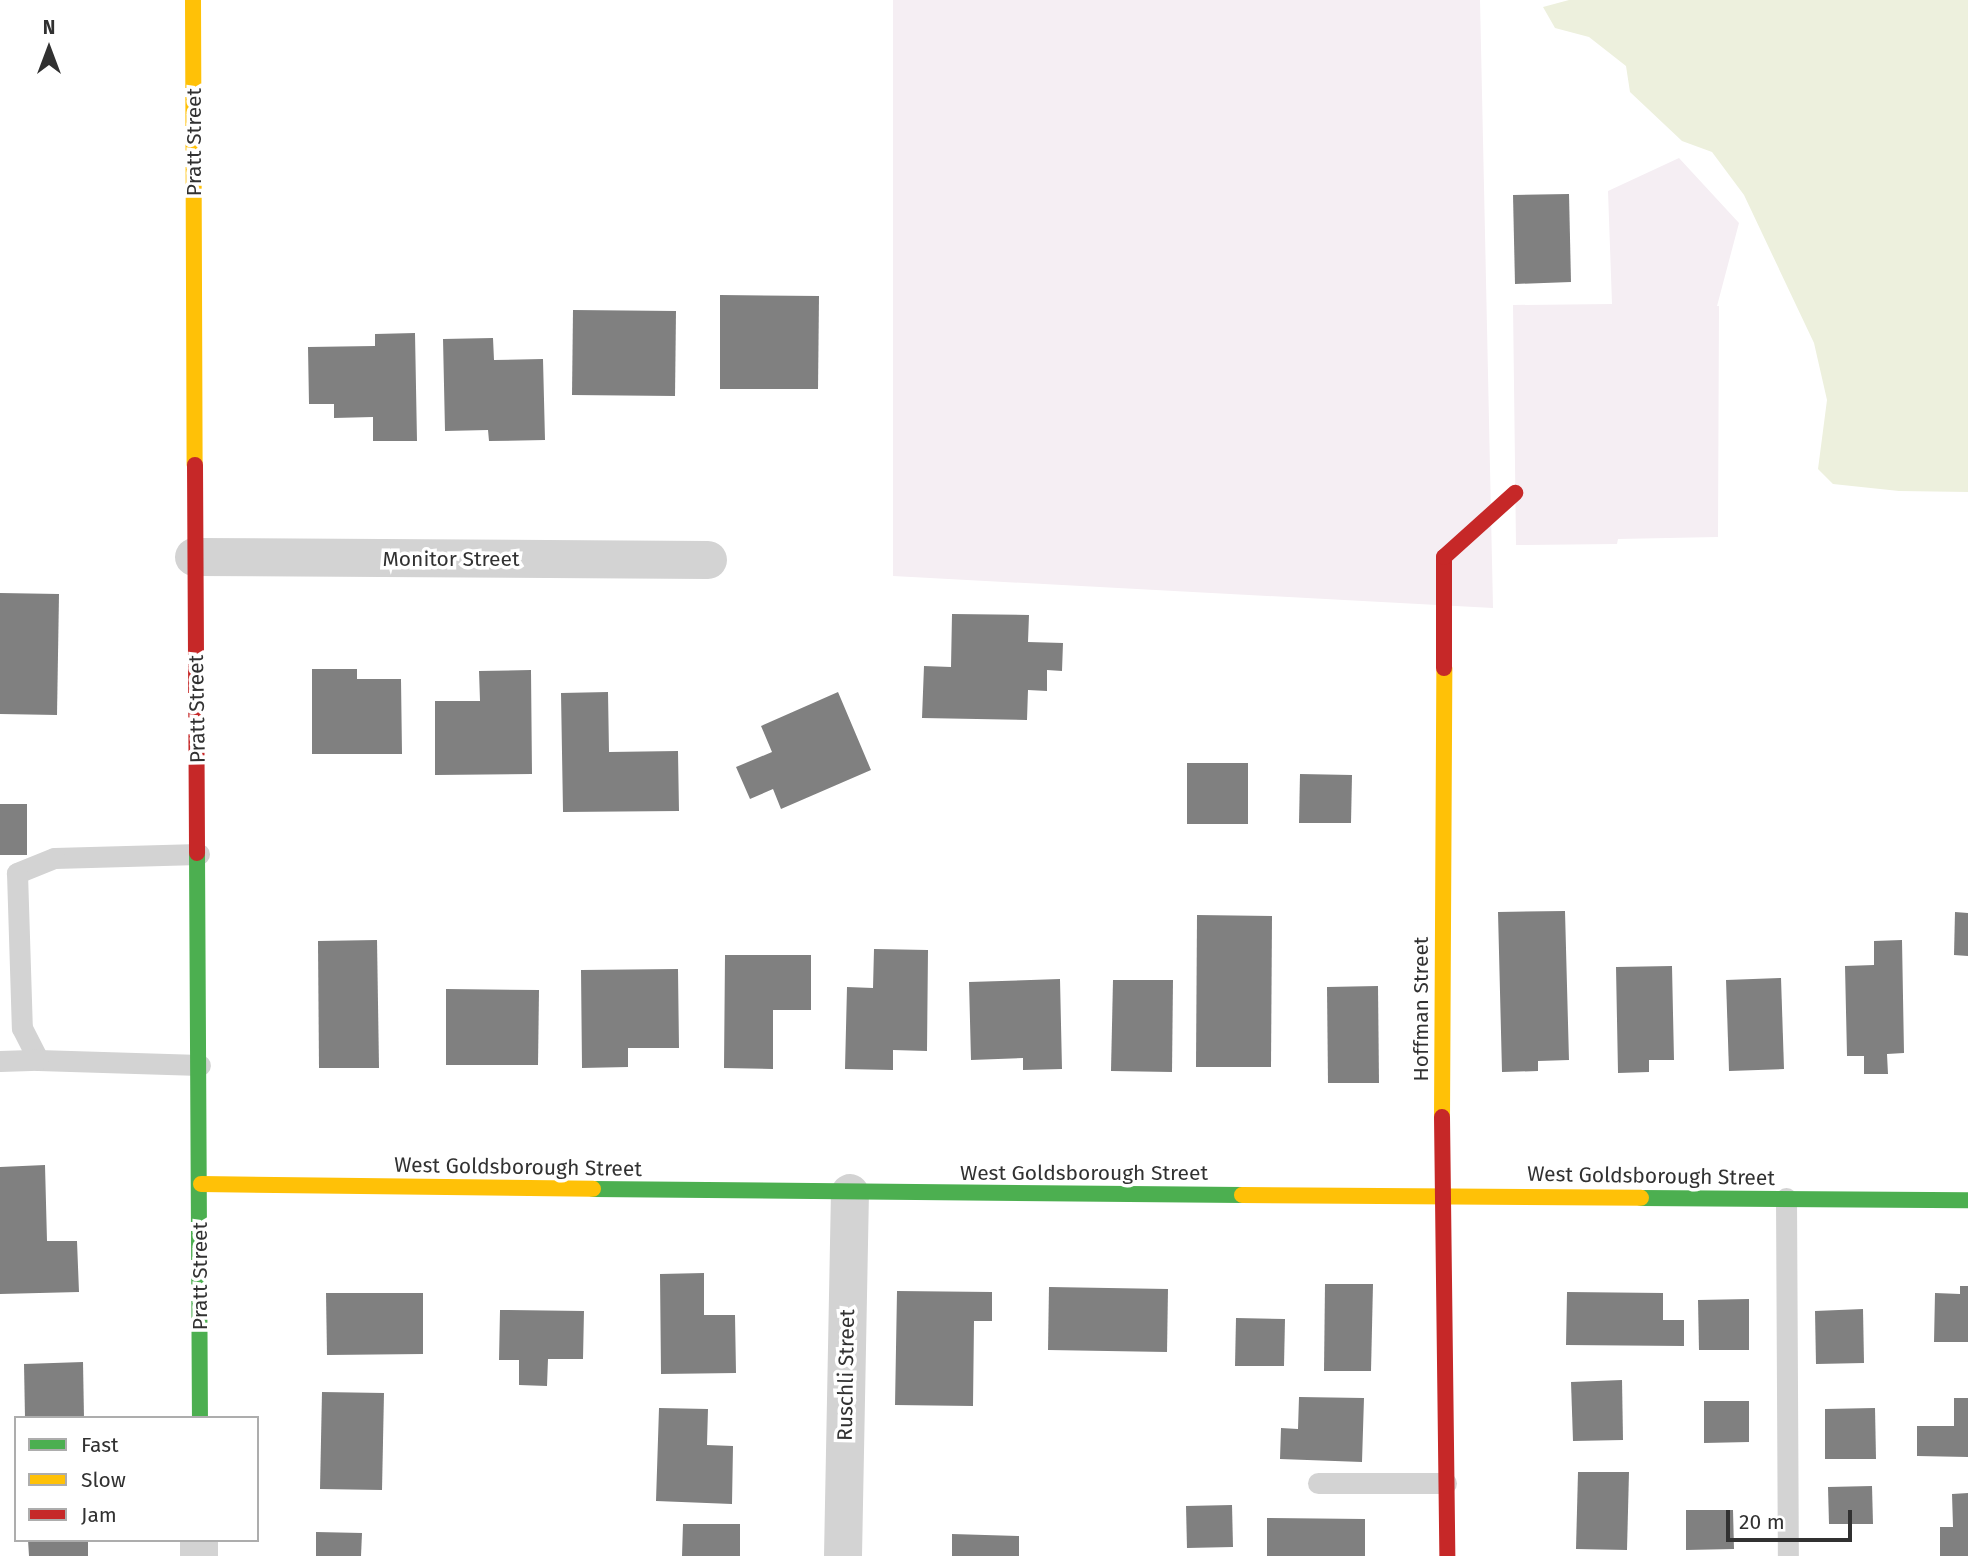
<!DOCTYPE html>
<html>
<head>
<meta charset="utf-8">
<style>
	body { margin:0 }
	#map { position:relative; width:1968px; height:1556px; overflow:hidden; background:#fff; font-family:"Fira Sans",sans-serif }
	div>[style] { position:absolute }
	.green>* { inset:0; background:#f5eef3 }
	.water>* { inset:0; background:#edf0dd }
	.building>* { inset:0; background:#808080 }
	.lane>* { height:21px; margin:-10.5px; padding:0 10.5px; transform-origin:10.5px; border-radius:10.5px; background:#d3d3d3 }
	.street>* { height:38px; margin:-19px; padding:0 19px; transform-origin:19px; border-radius:19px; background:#d3d3d3 }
	.fast>* { height:16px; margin:-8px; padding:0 8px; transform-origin:8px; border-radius:8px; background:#4caf50 }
	.slow>* { height:16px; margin:-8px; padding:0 8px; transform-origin:8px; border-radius:8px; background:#ffc107 }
	.jam>* { height:16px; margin:-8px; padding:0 8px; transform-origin:8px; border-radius:8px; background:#c62828 }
	span { translate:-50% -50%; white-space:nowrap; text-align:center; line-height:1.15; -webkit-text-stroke:7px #fff; paint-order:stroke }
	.street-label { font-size:21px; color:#313131 }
	.legend { position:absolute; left:14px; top:1416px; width:245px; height:126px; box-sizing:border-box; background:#fff; border:2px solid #adadad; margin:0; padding:9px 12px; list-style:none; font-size:21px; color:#313131 }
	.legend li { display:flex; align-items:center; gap:14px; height:35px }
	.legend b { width:35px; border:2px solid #adadad }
	.north { position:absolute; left:14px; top:14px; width:70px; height:70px; -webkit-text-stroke:5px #fff; paint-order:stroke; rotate:0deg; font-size:19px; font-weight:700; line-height:28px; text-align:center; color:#313131 }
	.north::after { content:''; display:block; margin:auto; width:24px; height:32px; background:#313131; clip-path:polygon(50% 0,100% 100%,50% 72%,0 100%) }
	.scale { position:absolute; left:1726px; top:1510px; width:126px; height:32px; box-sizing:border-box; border:4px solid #313131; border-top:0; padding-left:9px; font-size:21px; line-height:24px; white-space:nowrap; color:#313131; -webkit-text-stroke:5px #fff; paint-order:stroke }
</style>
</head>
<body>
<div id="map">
	<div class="green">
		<div style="clip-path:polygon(893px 0,1480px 0,1493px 608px,893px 576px)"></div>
		<div style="clip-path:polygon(1679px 158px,1739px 223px,1717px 306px,1719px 306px,1718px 537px,1618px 539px,1617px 544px,1516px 545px,1513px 305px,1612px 304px,1608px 191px)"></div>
	</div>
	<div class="water">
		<div style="clip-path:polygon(1569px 0,1968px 0,1968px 492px,1899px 491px,1833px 484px,1818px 469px,1827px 400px,1814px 343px,1744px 195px,1712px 152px,1682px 141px,1630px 92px,1626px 66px,1589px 37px,1555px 28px,1543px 7px)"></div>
	</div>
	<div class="building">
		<div style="clip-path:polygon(1569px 194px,1571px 282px,1515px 284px,1513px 195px)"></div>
		<div style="clip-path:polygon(720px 295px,819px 296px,818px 389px,720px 389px)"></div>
		<div style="clip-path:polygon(573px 310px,676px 311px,675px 396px,572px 395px)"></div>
		<div style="clip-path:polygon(415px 333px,417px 441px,373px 441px,373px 417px,334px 418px,334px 404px,309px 404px,308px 347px,375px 346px,375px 334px)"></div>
		<div style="clip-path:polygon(493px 338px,494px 360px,543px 359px,545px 440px,489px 441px,488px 430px,445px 431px,443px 339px)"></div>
		<div style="clip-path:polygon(0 593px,59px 594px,57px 715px,0 714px)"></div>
		<div style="clip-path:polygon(952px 614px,1029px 615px,1028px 642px,1063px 643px,1062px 671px,1047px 670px,1047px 691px,1028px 690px,1027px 720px,922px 718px,924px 666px,951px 667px)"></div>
		<div style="clip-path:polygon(312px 669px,357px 669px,357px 679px,401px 679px,402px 754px,312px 754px)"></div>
		<div style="clip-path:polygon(531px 670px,532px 774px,435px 775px,435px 701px,480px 701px,479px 671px)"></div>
		<div style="clip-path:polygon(608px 692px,609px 752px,678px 751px,679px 811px,563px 812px,561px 693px)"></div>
		<div style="clip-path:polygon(838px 692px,871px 770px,781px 809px,773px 789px,750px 799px,736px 767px,772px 752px,761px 726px)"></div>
		<div style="clip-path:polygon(1187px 763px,1248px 763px,1248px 824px,1187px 824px)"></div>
		<div style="clip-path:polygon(1300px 774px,1352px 775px,1351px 823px,1299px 823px)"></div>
		<div style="clip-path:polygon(0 804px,27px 804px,27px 855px,0 855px)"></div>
		<div style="clip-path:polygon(1565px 911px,1569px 1060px,1538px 1061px,1538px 1071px,1502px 1072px,1498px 912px)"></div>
		<div style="clip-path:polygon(1955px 912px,1968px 913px,1968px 956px,1954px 955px)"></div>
		<div style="clip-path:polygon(1197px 915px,1272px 916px,1271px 1067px,1196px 1067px)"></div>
		<div style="clip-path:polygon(377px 940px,379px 1068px,319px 1068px,318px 941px)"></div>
		<div style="clip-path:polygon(1902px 940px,1904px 1053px,1887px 1054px,1888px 1074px,1864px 1074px,1864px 1056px,1847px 1056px,1845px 966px,1874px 965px,1874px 941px)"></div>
		<div style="clip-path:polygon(874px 949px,928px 950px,927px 1051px,893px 1050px,893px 1070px,845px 1069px,847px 987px,873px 988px)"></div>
		<div style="clip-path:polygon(725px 955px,811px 955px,811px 1010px,773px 1010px,773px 1069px,724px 1068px)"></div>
		<div style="clip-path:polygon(1672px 966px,1674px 1060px,1649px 1060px,1649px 1072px,1618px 1073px,1616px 967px)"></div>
		<div style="clip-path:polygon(678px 969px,679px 1048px,628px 1048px,628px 1067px,582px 1068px,581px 970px)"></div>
		<div style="clip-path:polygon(1781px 978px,1784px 1069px,1729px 1071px,1726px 980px)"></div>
		<div style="clip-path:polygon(1060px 979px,1062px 1069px,1023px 1070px,1023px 1058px,971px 1060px,969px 982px)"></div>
		<div style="clip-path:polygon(1113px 980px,1173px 980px,1172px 1072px,1111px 1071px)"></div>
		<div style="clip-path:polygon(1378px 986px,1379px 1083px,1328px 1083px,1327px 987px)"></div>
		<div style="clip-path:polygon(446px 989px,539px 990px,538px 1065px,446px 1065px)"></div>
		<div style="clip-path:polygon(45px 1165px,47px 1241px,77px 1241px,79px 1292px,0 1294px,0 1167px)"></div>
		<div style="clip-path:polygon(704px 1273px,704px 1315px,735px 1315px,736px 1373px,661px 1374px,660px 1274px)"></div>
		<div style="clip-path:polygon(1325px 1284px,1373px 1284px,1371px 1371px,1324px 1371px)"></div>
		<div style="clip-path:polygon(1960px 1286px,1968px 1286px,1968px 1342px,1934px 1342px,1935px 1293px,1960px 1294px)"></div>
		<div style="clip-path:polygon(1049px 1287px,1168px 1289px,1167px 1352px,1048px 1350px)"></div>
		<div style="clip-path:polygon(897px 1291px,992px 1292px,992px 1321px,974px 1321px,973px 1406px,895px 1405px)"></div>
		<div style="clip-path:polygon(1567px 1292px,1663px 1293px,1663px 1320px,1684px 1320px,1684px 1346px,1566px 1345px)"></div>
		<div style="clip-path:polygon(326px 1293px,423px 1293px,423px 1354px,327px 1355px)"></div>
		<div style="clip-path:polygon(1749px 1299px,1749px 1350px,1699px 1350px,1698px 1300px)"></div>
		<div style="clip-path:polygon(1863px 1309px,1864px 1363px,1816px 1364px,1815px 1311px)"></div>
		<div style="clip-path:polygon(500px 1310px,584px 1311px,583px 1359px,548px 1359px,547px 1386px,519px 1385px,519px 1360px,499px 1360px)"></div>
		<div style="clip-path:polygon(1236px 1318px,1285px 1319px,1284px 1366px,1235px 1366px)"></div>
		<div style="clip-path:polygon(83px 1362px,84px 1418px,25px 1418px,24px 1364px)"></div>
		<div style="clip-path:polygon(1622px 1380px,1623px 1440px,1573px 1441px,1571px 1382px)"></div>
		<div style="clip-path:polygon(322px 1392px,384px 1393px,382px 1490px,320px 1489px)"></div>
		<div style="clip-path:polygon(1299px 1397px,1364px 1398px,1362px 1462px,1280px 1459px,1281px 1428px,1298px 1429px)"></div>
		<div style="clip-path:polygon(1954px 1398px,1968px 1398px,1968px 1457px,1917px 1456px,1917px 1426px,1954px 1426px)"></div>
		<div style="clip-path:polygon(1704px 1401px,1749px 1401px,1749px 1442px,1704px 1443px)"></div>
		<div style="clip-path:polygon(659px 1408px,708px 1409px,707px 1445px,733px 1446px,732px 1504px,656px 1501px)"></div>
		<div style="clip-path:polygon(1875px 1408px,1876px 1459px,1825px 1459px,1825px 1409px)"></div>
		<div style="clip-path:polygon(1578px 1472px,1629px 1472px,1627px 1550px,1576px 1549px)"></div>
		<div style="clip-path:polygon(1872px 1486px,1873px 1524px,1829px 1524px,1828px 1487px)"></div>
		<div style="clip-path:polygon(1968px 1493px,1968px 1556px,1940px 1556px,1940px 1527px,1953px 1527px,1952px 1494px)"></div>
		<div style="clip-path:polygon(1232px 1505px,1233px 1547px,1187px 1548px,1186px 1506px)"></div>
		<div style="clip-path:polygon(1686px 1510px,1733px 1510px,1734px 1549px,1686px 1550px)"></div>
		<div style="clip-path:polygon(1267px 1518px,1365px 1519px,1365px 1556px,1267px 1556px)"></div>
		<div style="clip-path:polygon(683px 1524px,740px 1524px,740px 1556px,682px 1556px)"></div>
		<div style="clip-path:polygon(316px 1532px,362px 1533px,361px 1556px,316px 1556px)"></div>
		<div style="clip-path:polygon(952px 1534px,1019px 1536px,1019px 1556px,952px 1556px)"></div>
		<div style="clip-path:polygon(28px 1540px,88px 1540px,88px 1556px,29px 1556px)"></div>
	</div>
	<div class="lane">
		<div style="left:199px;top:854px;width:145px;rotate:178.4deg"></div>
		<div style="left:54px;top:858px;width:40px;rotate:158deg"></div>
		<div style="left:17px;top:873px;width:155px;rotate:88.2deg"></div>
		<div style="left:22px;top:1028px;width:36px;rotate:63deg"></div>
		<div style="left:38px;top:1060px;width:162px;rotate:1.8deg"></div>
		<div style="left:0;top:1061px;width:38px;rotate:-2deg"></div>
		<div style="left:1786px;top:1198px;width:358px;rotate:89.7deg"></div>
		<div style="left:1318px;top:1483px;width:128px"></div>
	</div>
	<div class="street">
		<div style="left:194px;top:557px;width:514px;rotate:0.33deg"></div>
		<div style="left:199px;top:1556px;width:16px;rotate:-90deg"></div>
		<div style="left:843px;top:1556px;width:363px;rotate:-88.9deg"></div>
	</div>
	<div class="fast">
		<div style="left:197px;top:853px;width:565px;rotate:89.7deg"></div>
		<div style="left:593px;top:1189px;width:649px;rotate:0.53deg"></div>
		<div style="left:1641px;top:1198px;width:327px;rotate:0.4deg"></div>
	</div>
	<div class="slow">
		<div style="left:193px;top:0;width:465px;rotate:89.8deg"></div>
		<div style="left:1442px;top:1117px;width:449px;rotate:-89.7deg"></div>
		<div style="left:201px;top:1184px;width:392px;rotate:0.7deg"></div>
		<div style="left:1242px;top:1195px;width:399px;rotate:0.4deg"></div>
	</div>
	<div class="jam">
		<div style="left:195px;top:465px;width:388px;rotate:89.7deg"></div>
		<div style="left:1444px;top:668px;width:111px;rotate:-90deg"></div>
		<div style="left:1444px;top:557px;width:96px;rotate:-42deg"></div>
		<div style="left:1442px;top:1117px;width:439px;rotate:89.3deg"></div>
	</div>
	<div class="street-label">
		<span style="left:194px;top:142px;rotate:-90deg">Pratt Street</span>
		<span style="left:451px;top:559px">Monitor Street</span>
		<span style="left:197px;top:709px;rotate:-91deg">Pratt Street</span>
		<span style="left:1421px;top:1009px;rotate:-90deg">Hoffman Street</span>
		<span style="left:518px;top:1167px;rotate:1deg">West Goldsborough Street</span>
		<span style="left:1084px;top:1173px">West Goldsborough Street</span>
		<span style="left:1651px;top:1176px;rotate:1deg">West Goldsborough Street</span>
		<span style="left:200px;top:1276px;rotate:-90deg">Pratt Street</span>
		<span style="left:846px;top:1375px;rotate:-89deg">Ruschli Street</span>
	</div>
	<ul class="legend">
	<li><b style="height:9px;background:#4caf50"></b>Fast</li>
	<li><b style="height:9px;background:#ffc107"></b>Slow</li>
	<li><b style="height:9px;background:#c62828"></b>Jam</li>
	</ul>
	<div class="north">N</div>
	<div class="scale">20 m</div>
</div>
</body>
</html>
